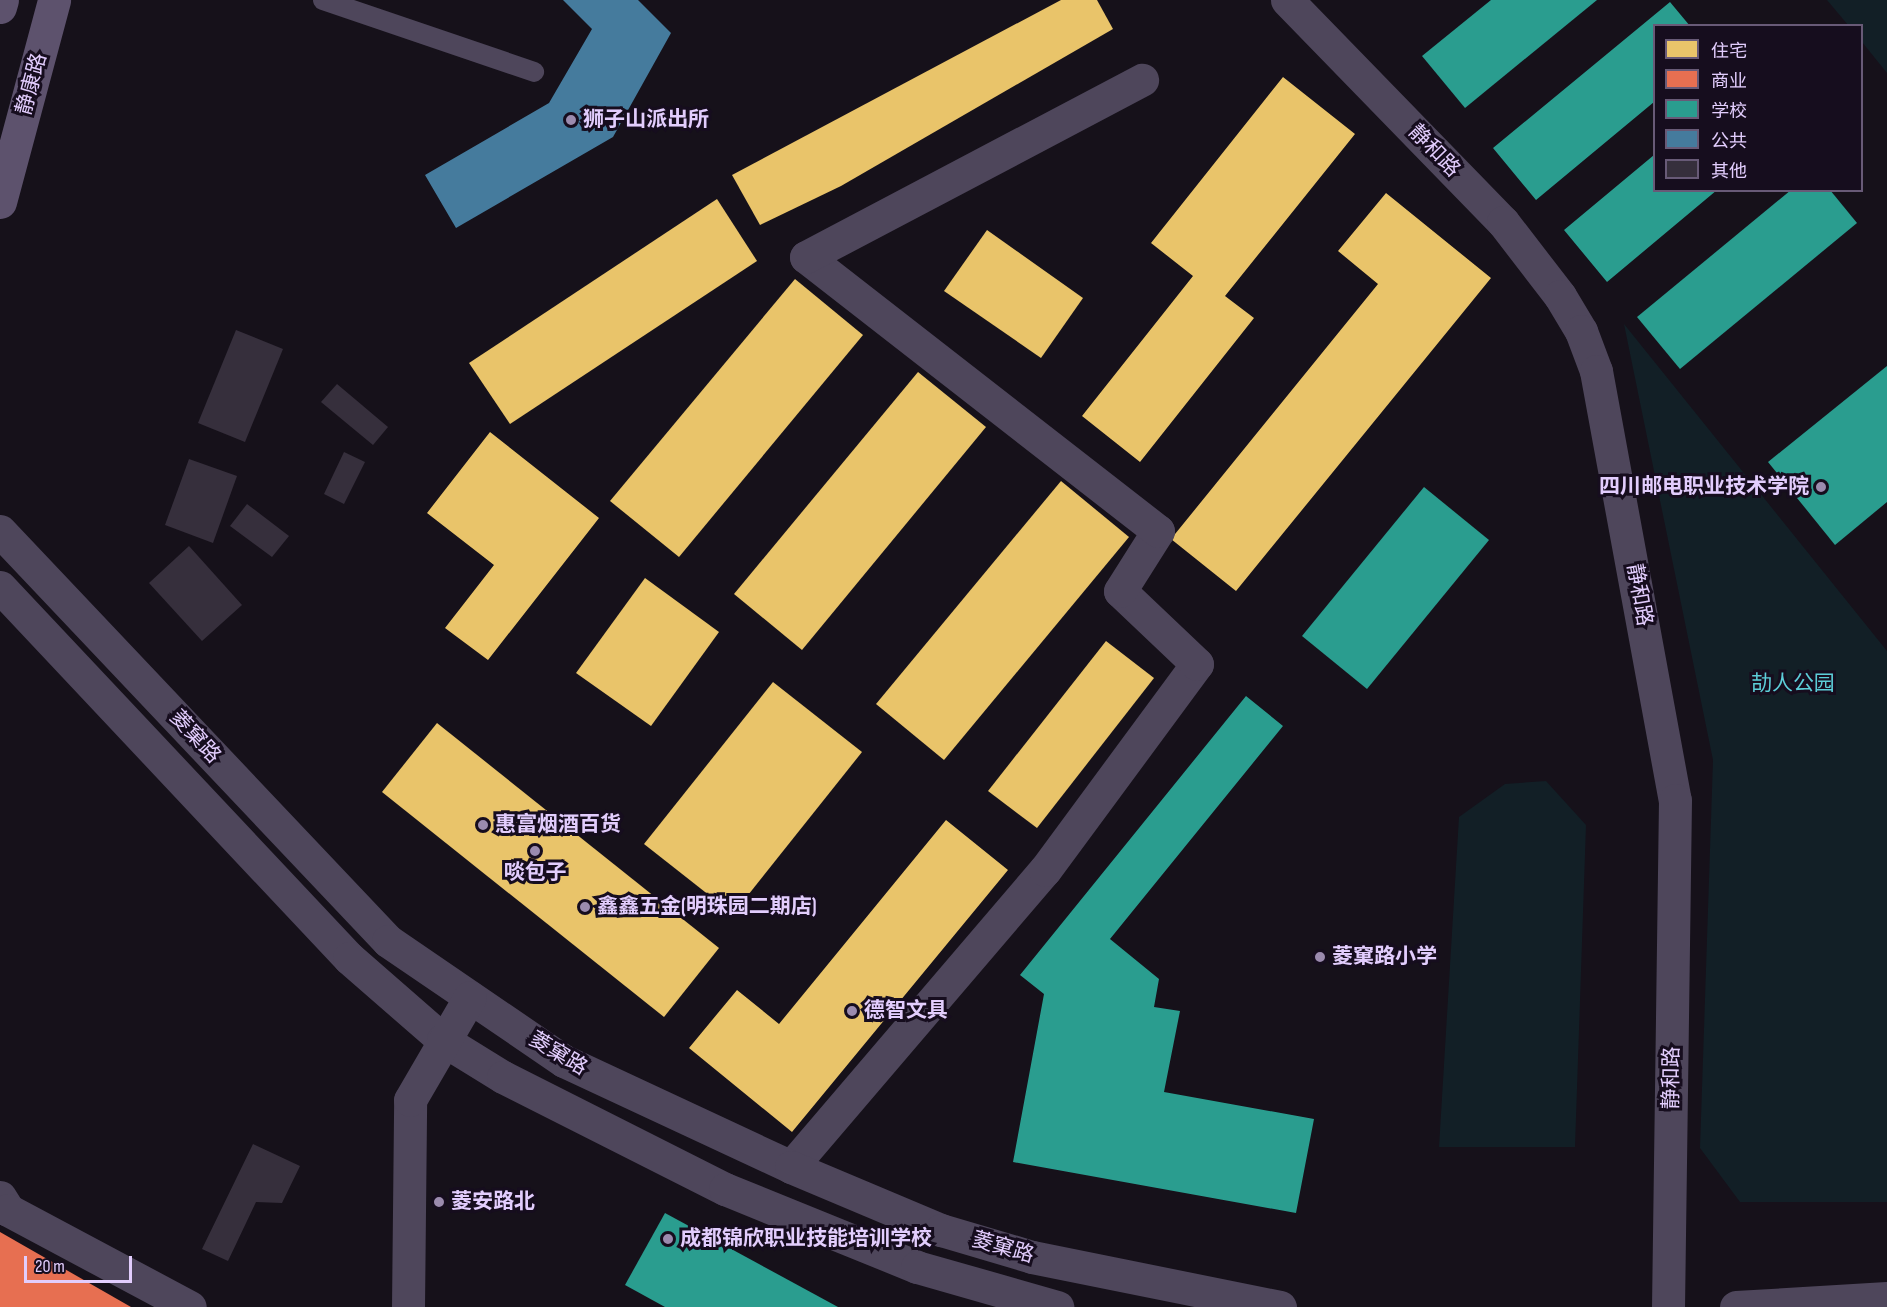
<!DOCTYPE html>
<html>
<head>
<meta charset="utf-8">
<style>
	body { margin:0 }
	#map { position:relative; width:1887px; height:1307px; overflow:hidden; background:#16111a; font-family:"Sofia Sans Condensed","Noto Sans SC",sans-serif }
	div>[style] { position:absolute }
	.green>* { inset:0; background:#121f26 }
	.homes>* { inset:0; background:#e9c46a }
	.shops>* { inset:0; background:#e76f51 }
	.schools>* { inset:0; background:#2a9d8f }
	.public>* { inset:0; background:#457b9d }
	.building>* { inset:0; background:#362f3c }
	.service>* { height:20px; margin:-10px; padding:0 10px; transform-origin:10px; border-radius:10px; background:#4e465b }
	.minor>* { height:33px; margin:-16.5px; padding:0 16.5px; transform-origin:16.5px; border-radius:16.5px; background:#4e465b }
	.tertiary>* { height:33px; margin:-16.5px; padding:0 16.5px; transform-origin:16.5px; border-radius:16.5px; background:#4e465b }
	.secondary>* { height:33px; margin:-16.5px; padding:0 16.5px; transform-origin:16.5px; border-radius:16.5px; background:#5d526d }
	.dots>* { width:16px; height:16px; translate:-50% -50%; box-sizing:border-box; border:3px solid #160d1e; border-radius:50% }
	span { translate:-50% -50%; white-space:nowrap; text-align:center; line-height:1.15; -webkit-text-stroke:6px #160d1e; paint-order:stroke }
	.street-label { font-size:21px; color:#e2cdfd }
	.poi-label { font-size:21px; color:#e2cdfd; font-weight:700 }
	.left { translate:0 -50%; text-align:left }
	.right { translate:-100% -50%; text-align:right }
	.park-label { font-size:21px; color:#5dced8 }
	.legend { position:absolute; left:1653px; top:24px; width:210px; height:168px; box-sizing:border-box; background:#160d1e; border:2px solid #685a77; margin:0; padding:8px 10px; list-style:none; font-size:18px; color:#e2cdfd }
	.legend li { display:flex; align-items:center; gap:12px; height:30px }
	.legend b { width:30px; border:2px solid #685a77 }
	.scale { position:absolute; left:24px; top:1256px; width:108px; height:27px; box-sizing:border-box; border:3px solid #e2cdfd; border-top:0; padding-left:8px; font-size:18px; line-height:21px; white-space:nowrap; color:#e2cdfd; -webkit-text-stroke:4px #160d1e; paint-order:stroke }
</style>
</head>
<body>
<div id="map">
	<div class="green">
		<div style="clip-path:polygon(1827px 0,1887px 0,1887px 73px,1862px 42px,1862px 26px,1848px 25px)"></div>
		<div style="clip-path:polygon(1624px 324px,1887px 651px,1887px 1202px,1740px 1202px,1700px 1148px,1713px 760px)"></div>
		<div style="clip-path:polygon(1546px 781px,1586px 825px,1575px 1147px,1439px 1147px,1459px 817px,1505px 784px)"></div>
	</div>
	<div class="homes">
		<div style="clip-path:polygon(1061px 0,1097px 0,1113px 29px,841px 186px,760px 225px,732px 175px)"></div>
		<div style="clip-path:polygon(1283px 77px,1355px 134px,1225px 296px,1254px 318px,1140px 462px,1082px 416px,1193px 276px,1151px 243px)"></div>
		<div style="clip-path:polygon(1386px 193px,1491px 278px,1236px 591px,1171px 539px,1378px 284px,1338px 251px)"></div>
		<div style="clip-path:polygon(717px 199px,757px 261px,510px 424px,469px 363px)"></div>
		<div style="clip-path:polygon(987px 230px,1083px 298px,1041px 358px,944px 291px)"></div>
		<div style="clip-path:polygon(795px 279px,863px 335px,679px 557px,610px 501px)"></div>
		<div style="clip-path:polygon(918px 372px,986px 427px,802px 650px,734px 594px)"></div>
		<div style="clip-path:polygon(490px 432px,599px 518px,488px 660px,445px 628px,494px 565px,427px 513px)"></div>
		<div style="clip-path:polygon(1061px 481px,1129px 537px,944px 760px,876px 704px)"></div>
		<div style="clip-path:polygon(645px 578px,719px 632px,651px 726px,576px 673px)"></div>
		<div style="clip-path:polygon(1106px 641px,1154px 678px,1037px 828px,988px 791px)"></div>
		<div style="clip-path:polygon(773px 682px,862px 752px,733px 914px,644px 844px)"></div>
		<div style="clip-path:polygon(437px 723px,719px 948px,664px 1017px,382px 792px)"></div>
		<div style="clip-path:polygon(946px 820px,1008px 870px,792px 1132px,689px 1048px,737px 990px,779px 1024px)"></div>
	</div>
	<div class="shops">
		<div style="clip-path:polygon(0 1232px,131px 1307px,0 1307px)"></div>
	</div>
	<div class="schools">
		<div style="clip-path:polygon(1491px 0,1597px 0,1465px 108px,1422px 56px)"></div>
		<div style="clip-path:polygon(1670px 2px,1690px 26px,1654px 26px,1654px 102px,1536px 200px,1493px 148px)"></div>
		<div style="clip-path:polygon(1654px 155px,1654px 190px,1717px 190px,1607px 282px,1564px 230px)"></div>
		<div style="clip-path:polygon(1791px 190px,1830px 190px,1857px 223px,1680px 369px,1637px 317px)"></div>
		<div style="clip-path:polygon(1887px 366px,1887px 502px,1835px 545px,1768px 462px)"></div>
		<div style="clip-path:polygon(1424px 487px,1489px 540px,1367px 689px,1302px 636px)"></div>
		<div style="clip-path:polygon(1246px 696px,1283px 726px,1110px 939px,1159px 979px,1154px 1007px,1180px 1011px,1164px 1092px,1314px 1119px,1296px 1213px,1013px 1162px,1044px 994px,1020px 975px)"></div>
		<div style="clip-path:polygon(665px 1213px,838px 1307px,665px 1307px,625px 1285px)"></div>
	</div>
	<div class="public">
		<div style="clip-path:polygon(563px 0,638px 0,671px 33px,613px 137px,456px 228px,425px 175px,549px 103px,592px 29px)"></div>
	</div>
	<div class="building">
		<div style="clip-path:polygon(236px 330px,283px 349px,245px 442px,198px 423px)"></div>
		<div style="clip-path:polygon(337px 384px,388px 427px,373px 445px,321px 402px)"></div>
		<div style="clip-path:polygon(344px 452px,365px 462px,344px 504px,324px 494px)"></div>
		<div style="clip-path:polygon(189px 459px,237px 476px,213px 543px,165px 525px)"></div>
		<div style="clip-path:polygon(247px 504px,289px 536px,272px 557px,230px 526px)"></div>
		<div style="clip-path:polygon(189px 546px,242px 605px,202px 641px,149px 583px)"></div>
		<div style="clip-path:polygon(253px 1144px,300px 1166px,282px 1203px,256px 1202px,228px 1261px,202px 1249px)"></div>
	</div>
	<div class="service">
		<div style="left:323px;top:0;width:223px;rotate:18.8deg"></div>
	</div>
	<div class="minor">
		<div style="left:1287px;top:0;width:310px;rotate:45.8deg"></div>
		<div style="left:1503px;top:222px;width:93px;rotate:52.4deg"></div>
		<div style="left:1560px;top:296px;width:41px;rotate:59deg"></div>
		<div style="left:1581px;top:331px;width:43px;rotate:69.4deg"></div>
		<div style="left:1596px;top:371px;width:436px;rotate:79.6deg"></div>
		<div style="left:1675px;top:800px;width:507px;rotate:90.79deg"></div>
		<div style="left:791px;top:1167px;width:391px;rotate:-49.5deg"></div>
		<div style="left:1045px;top:870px;width:256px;rotate:-53.6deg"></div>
		<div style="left:1197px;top:664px;width:106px;rotate:-136.5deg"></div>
		<div style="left:1120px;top:591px;width:71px;rotate:-57.7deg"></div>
		<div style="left:1158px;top:531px;width:446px;rotate:-142.1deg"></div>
		<div style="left:806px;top:257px;width:380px;rotate:-27.8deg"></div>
		<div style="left:0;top:1197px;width:15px;rotate:58deg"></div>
		<div style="left:8px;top:1210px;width:206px;rotate:28.1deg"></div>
	</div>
	<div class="tertiary">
		<div style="left:0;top:531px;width:564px;rotate:46.58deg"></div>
		<div style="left:388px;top:941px;width:213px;rotate:34.3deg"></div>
		<div style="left:564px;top:1061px;width:251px;rotate:25deg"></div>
		<div style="left:791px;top:1167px;width:163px;rotate:22.8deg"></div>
		<div style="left:941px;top:1230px;width:95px;rotate:16.5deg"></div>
		<div style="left:1032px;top:1257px;width:253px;rotate:11.4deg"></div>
		<div style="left:0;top:587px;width:509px;rotate:46.75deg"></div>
		<div style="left:349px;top:958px;width:125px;rotate:41.1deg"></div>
		<div style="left:443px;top:1040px;width:70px;rotate:31.7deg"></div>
		<div style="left:503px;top:1077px;width:249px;rotate:26.8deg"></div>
		<div style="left:725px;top:1189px;width:207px;rotate:22.1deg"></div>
		<div style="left:917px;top:1267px;width:146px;rotate:15.9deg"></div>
		<div style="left:408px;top:1307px;width:207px;rotate:-89.4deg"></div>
		<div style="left:410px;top:1100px;width:119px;rotate:-59.8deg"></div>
		<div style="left:1736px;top:1307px;width:151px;rotate:-3.4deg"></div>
	</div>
	<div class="secondary">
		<div style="left:0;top:7px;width:7px;rotate:-74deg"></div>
		<div style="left:0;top:202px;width:209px;rotate:-75deg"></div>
	</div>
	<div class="dots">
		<div style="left:571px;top:120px;background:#9b8bae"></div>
		<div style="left:1821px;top:487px;background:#9b8bae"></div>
		<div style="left:483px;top:825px;background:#9b8bae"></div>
		<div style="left:535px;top:851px;background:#9b8bae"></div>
		<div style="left:585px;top:907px;background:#9b8bae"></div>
		<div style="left:1320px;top:957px;background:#9b8bae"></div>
		<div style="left:852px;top:1011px;background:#9b8bae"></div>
		<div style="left:439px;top:1202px;background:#9b8bae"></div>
		<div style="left:668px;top:1239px;background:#9b8bae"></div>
	</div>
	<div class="street-label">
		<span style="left:32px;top:84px;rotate:-75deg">静康路</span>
		<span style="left:1434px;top:151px;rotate:46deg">静和路</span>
		<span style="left:1639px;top:595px;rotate:80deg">静和路</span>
		<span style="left:195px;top:737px;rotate:47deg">菱窠路</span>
		<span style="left:558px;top:1054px;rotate:31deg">菱窠路</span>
		<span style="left:1672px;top:1078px;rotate:-89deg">静和路</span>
		<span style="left:1003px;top:1248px;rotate:16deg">菱窠路</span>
	</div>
	<div class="poi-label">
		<span class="left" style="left:583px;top:120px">狮子山派出所</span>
		<span class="right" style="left:1809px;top:487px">四川邮电职业技术学院</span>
		<span class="left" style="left:495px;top:825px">惠富烟酒百货</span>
		<span style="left:535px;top:873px">啖包子</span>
		<span class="left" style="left:597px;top:907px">鑫鑫五金(明珠园二期店)</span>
		<span class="left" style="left:1332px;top:957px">菱窠路小学</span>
		<span class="left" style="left:864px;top:1011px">德智文具</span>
		<span class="left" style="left:451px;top:1202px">菱安路北</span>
		<span class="left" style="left:680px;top:1239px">成都锦欣职业技能培训学校</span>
	</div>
	<div class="park-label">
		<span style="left:1793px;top:684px">劼人公园</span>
	</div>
	<ul class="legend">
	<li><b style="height:16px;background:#e9c46a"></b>住宅</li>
	<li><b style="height:16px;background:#e76f51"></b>商业</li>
	<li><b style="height:16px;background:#2a9d8f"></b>学校</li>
	<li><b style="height:16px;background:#457b9d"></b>公共</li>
	<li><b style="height:16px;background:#362f3c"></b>其他</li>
	</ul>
	<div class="scale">20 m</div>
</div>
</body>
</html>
